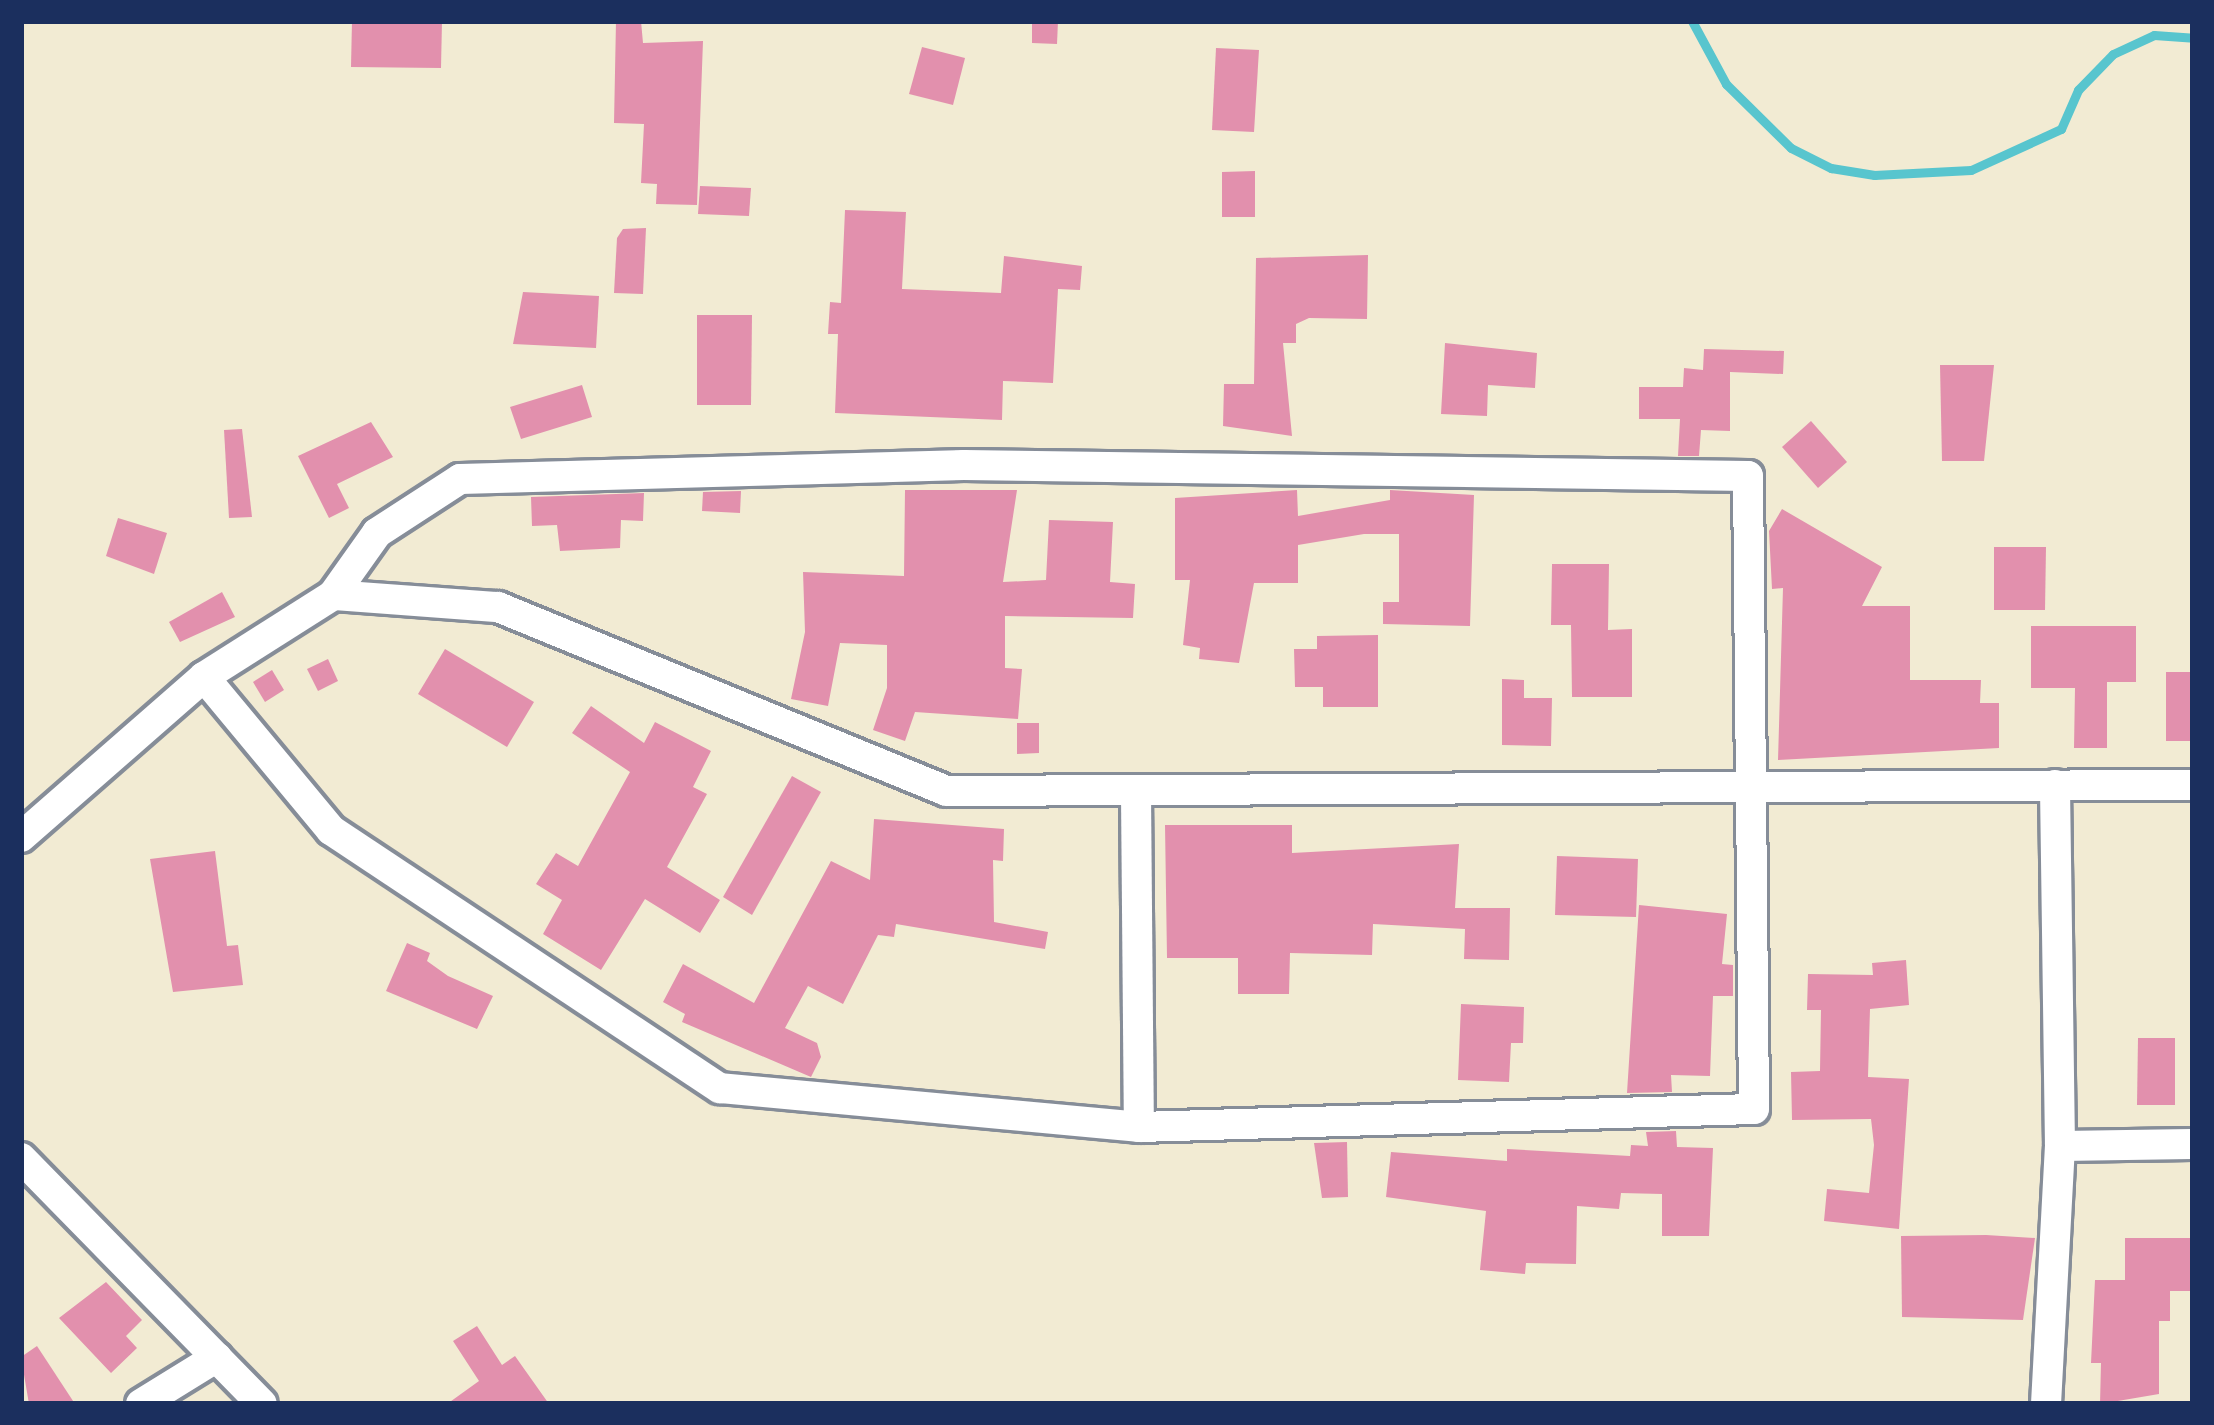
<!DOCTYPE html>
<html>
<head>
<meta charset="utf-8">
<style>
	body { margin:0 }
	#map { position:relative; width:2214px; height:1425px; overflow:hidden; background:#f2ebd3; font-family:Delius,sans-serif }
	div>[style] { position:absolute }
	.stream>* { height:9px; margin:-4.5px; padding:0 4.5px; transform-origin:4.5px; border-radius:4.5px; background:#58c5ce }
	.building>* { inset:0; background:#e290ad }
	.roads { filter:drop-shadow(3px 0 #868d98) drop-shadow(-3px 0 #868d98) drop-shadow(0 3px #868d98) drop-shadow(0 -3px #868d98) }
	.minor>* { height:30px; margin:-15px; padding:0 15px; transform-origin:15px; border-radius:15px; background:#fff }
	span { translate:-50% -50%; white-space:nowrap; text-align:center; line-height:1.15; -webkit-text-stroke:9px #fbf7ec; paint-order:stroke }
	.frame { position:absolute; inset:0; border:24px solid #1b2f5e; pointer-events:none }
</style>
</head>
<body>
<div id="map">
	<div class="stream">
		<div style="left:1692px;top:21px;width:72px;rotate:61.6deg"></div>
		<div style="left:1726px;top:84px;width:91px;rotate:44.6deg"></div>
		<div style="left:1791px;top:148px;width:45px;rotate:26.6deg"></div>
		<div style="left:1831px;top:168px;width:44px;rotate:9.2deg"></div>
		<div style="left:1874px;top:175px;width:97px;rotate:-3deg"></div>
		<div style="left:1971px;top:170px;width:99px;rotate:-24.5deg"></div>
		<div style="left:2061px;top:129px;width:43px;rotate:-66.4deg"></div>
		<div style="left:2078px;top:90px;width:50px;rotate:-45.8deg"></div>
		<div style="left:2113px;top:54px;width:45px;rotate:-24.9deg"></div>
		<div style="left:2154px;top:35px;width:39px;rotate:4deg"></div>
	</div>
	<div class="building">
		<div style="clip-path:polygon(352px 21px,442px 21px,441px 68px,351px 67px)"></div>
		<div style="clip-path:polygon(616px 21px,641px 21px,643px 43px,703px 41px,697px 205px,656px 204px,657px 184px,641px 183px,644px 124px,614px 123px)"></div>
		<div style="clip-path:polygon(1032px 21px,1058px 21px,1057px 44px,1032px 43px)"></div>
		<div style="clip-path:polygon(922px 47px,965px 58px,953px 105px,909px 94px)"></div>
		<div style="clip-path:polygon(1216px 48px,1259px 50px,1254px 132px,1212px 130px)"></div>
		<div style="clip-path:polygon(1255px 171px,1255px 217px,1222px 217px,1222px 172px)"></div>
		<div style="clip-path:polygon(700px 186px,751px 188px,749px 216px,698px 214px)"></div>
		<div style="clip-path:polygon(845px 210px,906px 212px,902px 289px,1001px 293px,1004px 256px,1082px 266px,1080px 290px,1058px 289px,1053px 383px,1003px 381px,1002px 420px,835px 413px,838px 334px,828px 334px,830px 302px,841px 303px)"></div>
		<div style="clip-path:polygon(646px 228px,643px 294px,614px 293px,617px 238px,623px 229px)"></div>
		<div style="clip-path:polygon(1368px 255px,1367px 319px,1309px 318px,1296px 324px,1296px 343px,1283px 343px,1292px 436px,1223px 426px,1224px 384px,1254px 384px,1256px 258px)"></div>
		<div style="clip-path:polygon(523px 292px,599px 296px,596px 348px,513px 344px)"></div>
		<div style="clip-path:polygon(697px 315px,752px 315px,751px 405px,697px 405px)"></div>
		<div style="clip-path:polygon(1445px 343px,1537px 353px,1535px 388px,1488px 385px,1487px 416px,1441px 414px)"></div>
		<div style="clip-path:polygon(1704px 349px,1784px 351px,1783px 374px,1730px 372px,1730px 431px,1701px 430px,1699px 456px,1678px 456px,1680px 419px,1639px 419px,1639px 387px,1683px 387px,1684px 368px,1703px 370px)"></div>
		<div style="clip-path:polygon(1940px 365px,1994px 365px,1984px 461px,1942px 461px)"></div>
		<div style="clip-path:polygon(582px 385px,592px 417px,521px 439px,510px 407px)"></div>
		<div style="clip-path:polygon(1811px 421px,1847px 462px,1818px 488px,1782px 447px)"></div>
		<div style="clip-path:polygon(371px 422px,393px 457px,337px 484px,349px 508px,329px 518px,298px 456px)"></div>
		<div style="clip-path:polygon(242px 429px,252px 517px,229px 518px,224px 430px)"></div>
		<div style="clip-path:polygon(905px 490px,1017px 490px,1003px 582px,1046px 580px,1049px 520px,1113px 522px,1110px 582px,1135px 584px,1133px 618px,1005px 616px,1005px 668px,1022px 669px,1018px 719px,915px 712px,905px 741px,873px 730px,887px 688px,887px 645px,840px 643px,828px 706px,791px 699px,805px 632px,803px 572px,904px 576px)"></div>
		<div style="clip-path:polygon(1297px 490px,1298px 516px,1390px 500px,1390px 490px,1474px 495px,1470px 626px,1383px 624px,1383px 602px,1399px 602px,1399px 534px,1364px 534px,1298px 545px,1298px 583px,1254px 583px,1239px 663px,1199px 659px,1200px 648px,1183px 645px,1190px 580px,1175px 580px,1175px 498px)"></div>
		<div style="clip-path:polygon(741px 491px,740px 513px,702px 511px,703px 492px)"></div>
		<div style="clip-path:polygon(644px 493px,643px 521px,621px 520px,620px 548px,560px 551px,557px 525px,532px 526px,531px 497px)"></div>
		<div style="clip-path:polygon(1782px 509px,1882px 567px,1862px 606px,1910px 606px,1910px 680px,1981px 680px,1980px 703px,1999px 703px,1999px 748px,1778px 760px,1783px 588px,1772px 589px,1769px 531px)"></div>
		<div style="clip-path:polygon(118px 518px,167px 533px,154px 574px,106px 556px)"></div>
		<div style="clip-path:polygon(1994px 547px,2046px 547px,2045px 610px,1994px 610px)"></div>
		<div style="clip-path:polygon(1552px 564px,1609px 564px,1608px 630px,1632px 629px,1632px 697px,1572px 697px,1571px 625px,1551px 625px)"></div>
		<div style="clip-path:polygon(222px 592px,235px 617px,180px 642px,169px 622px)"></div>
		<div style="clip-path:polygon(2031px 626px,2136px 626px,2136px 682px,2107px 682px,2107px 748px,2074px 748px,2075px 688px,2031px 688px)"></div>
		<div style="clip-path:polygon(1378px 635px,1378px 707px,1323px 707px,1323px 687px,1295px 687px,1294px 649px,1317px 649px,1317px 636px)"></div>
		<div style="clip-path:polygon(445px 649px,534px 702px,507px 747px,418px 694px)"></div>
		<div style="clip-path:polygon(328px 659px,338px 681px,318px 691px,307px 669px)"></div>
		<div style="clip-path:polygon(272px 670px,284px 690px,265px 702px,253px 682px)"></div>
		<div style="clip-path:polygon(2166px 672px,2193px 672px,2193px 741px,2166px 741px)"></div>
		<div style="clip-path:polygon(1502px 679px,1524px 680px,1524px 698px,1552px 698px,1551px 746px,1502px 745px)"></div>
		<div style="clip-path:polygon(591px 706px,644px 743px,655px 722px,711px 751px,693px 787px,707px 794px,667px 867px,720px 900px,700px 933px,645px 899px,601px 970px,543px 934px,562px 900px,536px 884px,556px 853px,578px 866px,630px 772px,572px 733px)"></div>
		<div style="clip-path:polygon(1017px 723px,1039px 723px,1039px 753px,1017px 754px)"></div>
		<div style="clip-path:polygon(792px 776px,821px 792px,752px 915px,723px 897px)"></div>
		<div style="clip-path:polygon(874px 819px,1004px 829px,1003px 861px,993px 860px,994px 922px,1048px 932px,1045px 949px,896px 924px,894px 937px,878px 935px,843px 1004px,808px 986px,785px 1028px,817px 1043px,821px 1057px,811px 1077px,682px 1022px,685px 1014px,663px 1002px,683px 964px,754px 1003px,831px 861px,870px 880px)"></div>
		<div style="clip-path:polygon(1165px 825px,1292px 825px,1292px 853px,1459px 844px,1455px 908px,1510px 908px,1509px 960px,1464px 959px,1465px 929px,1373px 924px,1372px 955px,1290px 953px,1289px 994px,1238px 994px,1238px 958px,1167px 958px)"></div>
		<div style="clip-path:polygon(215px 851px,227px 946px,238px 945px,243px 985px,173px 992px,150px 859px)"></div>
		<div style="clip-path:polygon(1557px 856px,1638px 859px,1636px 917px,1555px 915px)"></div>
		<div style="clip-path:polygon(1639px 905px,1727px 914px,1722px 964px,1733px 965px,1733px 996px,1713px 996px,1710px 1076px,1671px 1075px,1672px 1092px,1627px 1093px)"></div>
		<div style="clip-path:polygon(407px 943px,430px 953px,427px 961px,448px 976px,493px 996px,477px 1029px,386px 991px)"></div>
		<div style="clip-path:polygon(1906px 960px,1909px 1005px,1870px 1009px,1868px 1077px,1909px 1079px,1899px 1229px,1824px 1221px,1827px 1189px,1869px 1193px,1874px 1145px,1871px 1119px,1792px 1120px,1791px 1072px,1820px 1071px,1821px 1010px,1807px 1010px,1808px 974px,1873px 975px,1872px 963px)"></div>
		<div style="clip-path:polygon(1461px 1004px,1524px 1007px,1523px 1043px,1511px 1043px,1509px 1082px,1458px 1080px)"></div>
		<div style="clip-path:polygon(2138px 1038px,2175px 1038px,2175px 1105px,2137px 1105px)"></div>
		<div style="clip-path:polygon(1676px 1131px,1677px 1147px,1713px 1148px,1709px 1236px,1662px 1236px,1662px 1194px,1621px 1193px,1619px 1209px,1577px 1206px,1576px 1264px,1526px 1263px,1525px 1274px,1480px 1270px,1486px 1211px,1386px 1197px,1391px 1152px,1507px 1161px,1507px 1149px,1630px 1156px,1631px 1145px,1648px 1146px,1646px 1132px)"></div>
		<div style="clip-path:polygon(1347px 1142px,1348px 1197px,1322px 1198px,1314px 1143px)"></div>
		<div style="clip-path:polygon(1986px 1235px,2035px 1238px,2023px 1320px,1902px 1317px,1901px 1236px)"></div>
		<div style="clip-path:polygon(2125px 1238px,2193px 1238px,2193px 1291px,2170px 1291px,2170px 1321px,2159px 1321px,2159px 1394px,2100px 1404px,2101px 1363px,2091px 1363px,2095px 1280px,2125px 1280px)"></div>
		<div style="clip-path:polygon(106px 1282px,142px 1320px,126px 1336px,137px 1348px,111px 1373px,59px 1318px)"></div>
		<div style="clip-path:polygon(477px 1326px,502px 1365px,515px 1356px,549px 1404px,447px 1404px,479px 1381px,453px 1341px)"></div>
		<div style="clip-path:polygon(37px 1346px,75px 1404px,29px 1404px,21px 1357px)"></div>
	</div>
	<div class="roads">
		<div class="minor">
			<div style="left:204px;top:677px;width:199px;rotate:50.3deg"></div>
			<div style="left:331px;top:830px;width:467px;rotate:33.6deg"></div>
			<div style="left:720px;top:1088px;width:421px;rotate:5.3deg"></div>
			<div style="left:1139px;top:1127px;width:615px;rotate:-1.68deg"></div>
			<div style="left:1754px;top:1109px;width:633px;rotate:-90.54deg"></div>
			<div style="left:1748px;top:476px;width:784px;rotate:-179.2deg"></div>
			<div style="left:964px;top:465px;width:504px;rotate:178.41deg"></div>
			<div style="left:460px;top:479px;width:99px;rotate:147deg"></div>
			<div style="left:377px;top:533px;width:76px;rotate:125.4deg"></div>
			<div style="left:1136px;top:794px;width:333px;rotate:89.5deg"></div>
			<div style="left:21px;top:837px;width:243px;rotate:-41.2deg"></div>
			<div style="left:204px;top:677px;width:153px;rotate:-32.4deg"></div>
			<div style="left:333px;top:595px;width:165px;rotate:4.2deg"></div>
			<div style="left:498px;top:607px;width:484px;rotate:22.3deg"></div>
			<div style="left:946px;top:791px;width:1247px;rotate:-0.28deg"></div>
			<div style="left:2060px;top:1146px;width:133px;rotate:-0.9deg"></div>
			<div style="left:21px;top:1158px;width:344px;rotate:45.6deg"></div>
			<div style="left:141px;top:1404px;width:89px;rotate:-31.7deg"></div>
			<div style="left:2046px;top:1404px;width:258px;rotate:-86.9deg"></div>
			<div style="left:2060px;top:1146px;width:361px;rotate:-90.8deg"></div>
		</div>
	</div>
	<div class="frame"></div>
</div>
</body>
</html>
